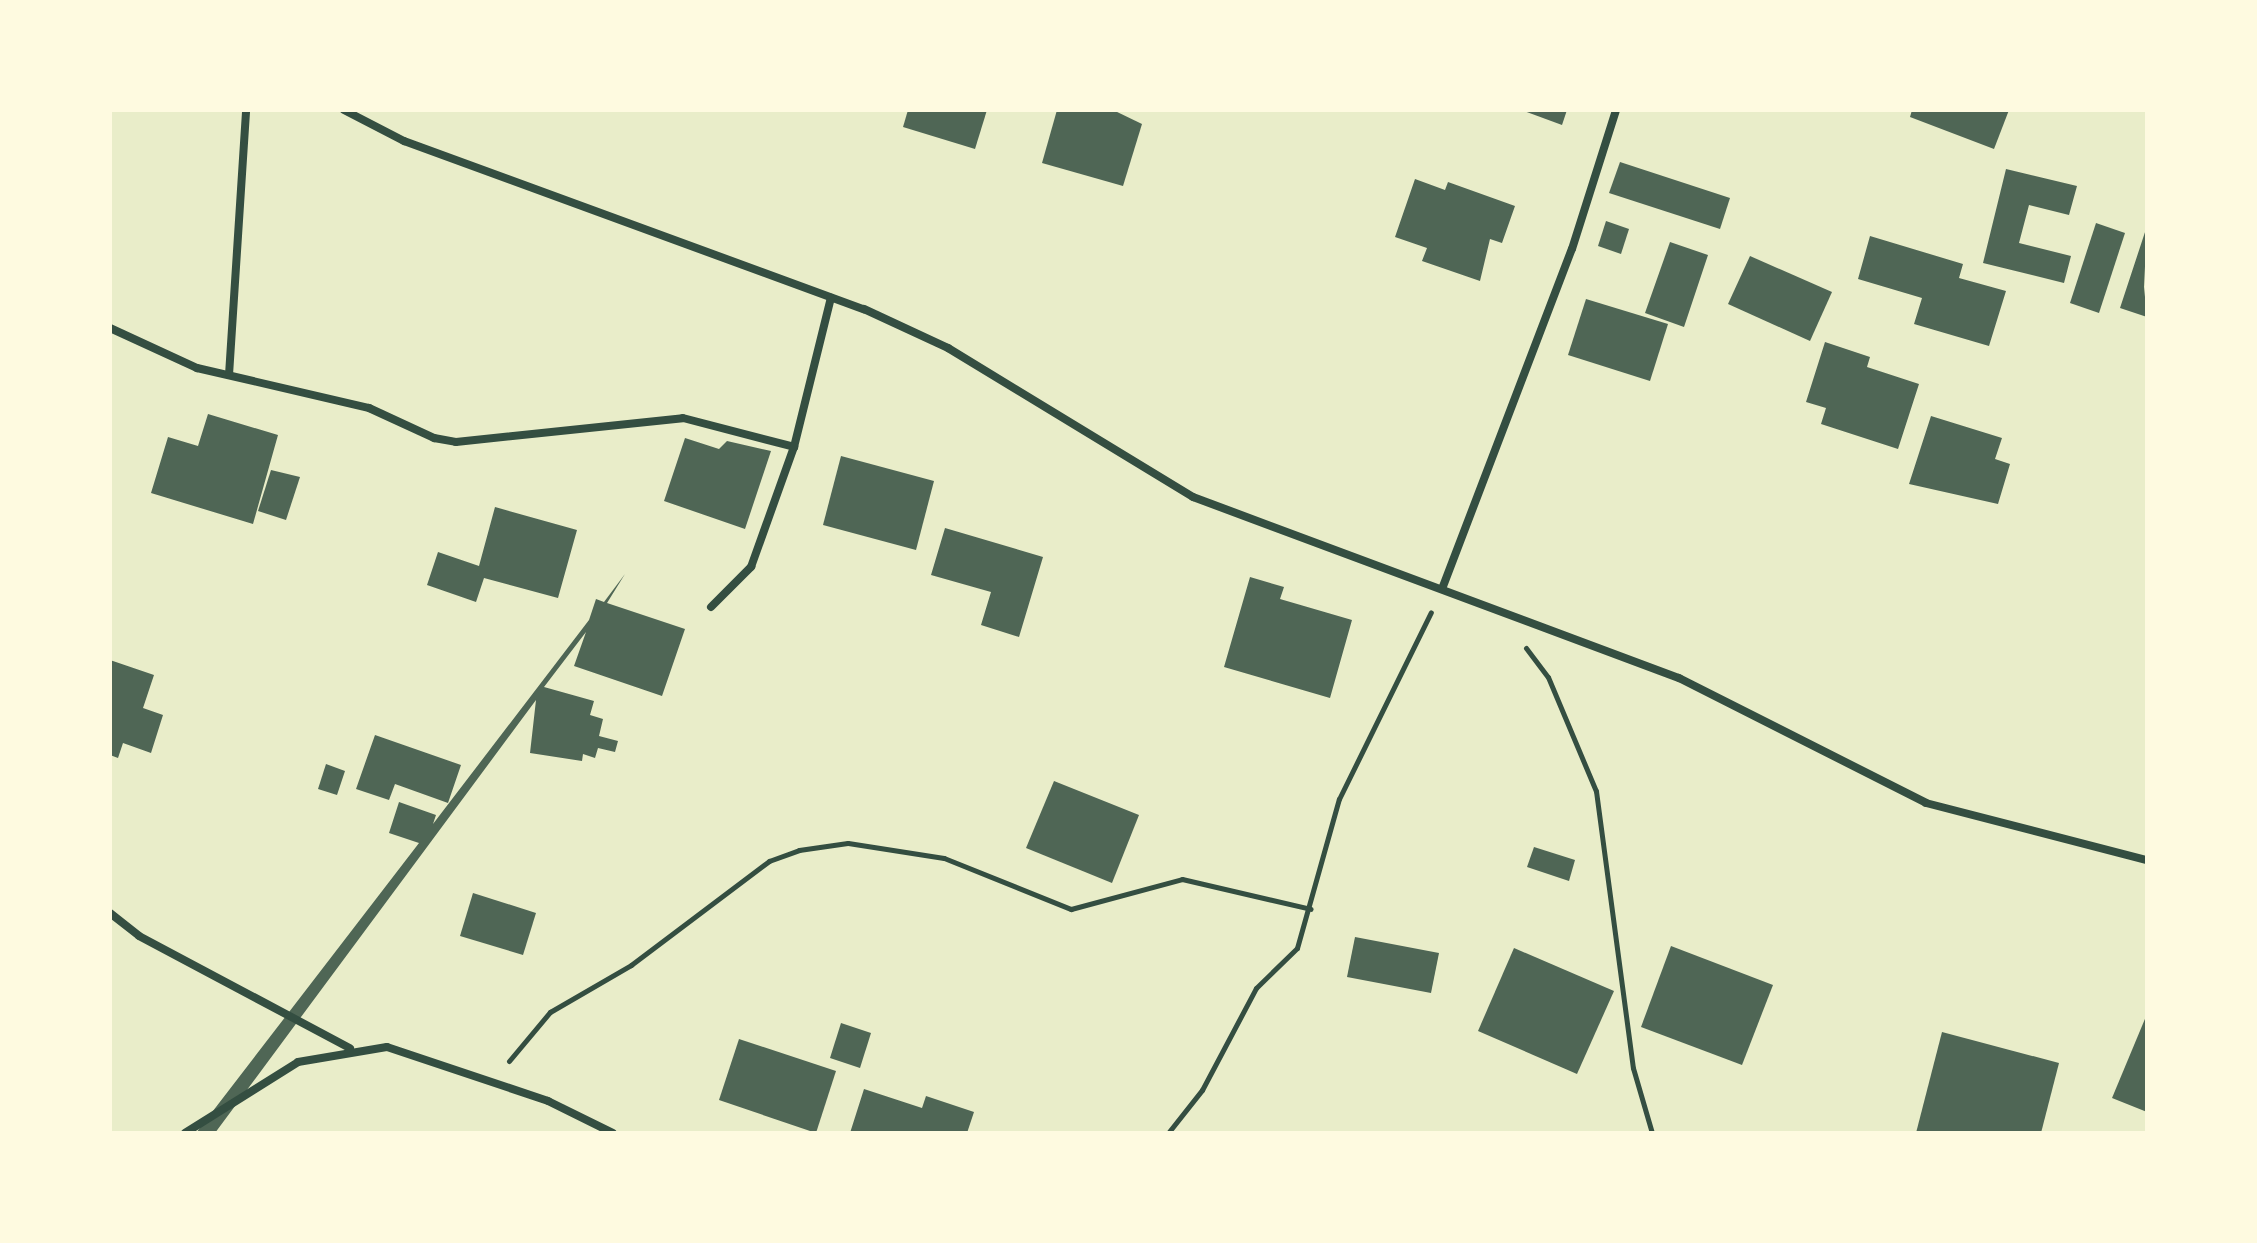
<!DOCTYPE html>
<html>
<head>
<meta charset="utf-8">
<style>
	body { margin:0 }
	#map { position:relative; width:2257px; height:1243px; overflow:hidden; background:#e9edc9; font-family:"Sofia Sans Condensed",sans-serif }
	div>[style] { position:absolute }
	.building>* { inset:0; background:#4f6655 }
	.path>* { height:5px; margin:-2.5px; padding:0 2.5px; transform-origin:2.5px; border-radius:2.5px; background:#344e41 }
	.minor>* { height:8px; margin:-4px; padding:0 4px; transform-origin:4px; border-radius:4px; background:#344e41 }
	span { translate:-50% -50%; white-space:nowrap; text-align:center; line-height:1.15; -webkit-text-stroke:6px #fefae0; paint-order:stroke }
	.frame { position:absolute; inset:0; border:112px solid #fefae0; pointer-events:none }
</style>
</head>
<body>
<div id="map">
	<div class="building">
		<div style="clip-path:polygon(908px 110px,987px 110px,975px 149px,903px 127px)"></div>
		<div style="clip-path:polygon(1057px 110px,1113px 110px,1142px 124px,1123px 186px,1042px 163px)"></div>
		<div style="clip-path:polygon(1521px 110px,1567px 110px,1562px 125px)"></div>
		<div style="clip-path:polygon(1912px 110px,2009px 110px,1994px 149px,1910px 117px)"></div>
		<div style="clip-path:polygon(1620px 162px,1730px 198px,1720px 229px,1609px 193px)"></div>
		<div style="clip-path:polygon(2006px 169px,2077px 186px,2069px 215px,2029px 205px,2019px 243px,2071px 256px,2064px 283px,1983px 263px)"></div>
		<div style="clip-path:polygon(1415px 179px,1445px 190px,1448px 182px,1515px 206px,1502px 243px,1490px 239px,1480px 281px,1422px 261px,1427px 248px,1395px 237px)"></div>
		<div style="clip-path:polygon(1606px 221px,1629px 229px,1621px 254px,1598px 246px)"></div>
		<div style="clip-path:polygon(2096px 223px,2125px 233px,2099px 313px,2070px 303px)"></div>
		<div style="clip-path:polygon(2147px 226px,2144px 287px,2147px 317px,2120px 308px)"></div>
		<div style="clip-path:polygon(1870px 236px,1963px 264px,1959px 278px,2006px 291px,1989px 346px,1914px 324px,1922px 298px,1858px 279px)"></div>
		<div style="clip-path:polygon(1670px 242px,1708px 255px,1684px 327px,1645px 313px)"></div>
		<div style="clip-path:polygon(1750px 256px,1832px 292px,1810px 341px,1728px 304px)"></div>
		<div style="clip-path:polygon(1586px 299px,1668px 324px,1650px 381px,1568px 355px)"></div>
		<div style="clip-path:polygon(1825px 342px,1870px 357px,1867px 367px,1919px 384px,1898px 449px,1821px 424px,1826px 408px,1806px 402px)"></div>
		<div style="clip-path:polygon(208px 414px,278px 435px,253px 524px,151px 493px,168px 437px,198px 446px)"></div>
		<div style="clip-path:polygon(1931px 416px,2002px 438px,1995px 459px,2010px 464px,1998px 504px,1909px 484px)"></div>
		<div style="clip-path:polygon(685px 438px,719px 449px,727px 441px,771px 451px,745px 529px,664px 501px)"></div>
		<div style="clip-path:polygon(841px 456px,934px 481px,916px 550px,823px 525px)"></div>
		<div style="clip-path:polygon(271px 470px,300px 477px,286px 520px,258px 511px)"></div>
		<div style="clip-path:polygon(495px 507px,577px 530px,558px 598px,484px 578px,476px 602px,427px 585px,438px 552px,479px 566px)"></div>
		<div style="clip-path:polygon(945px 528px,1043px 557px,1019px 637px,981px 625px,991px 592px,931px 575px)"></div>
		<div style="clip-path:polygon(625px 574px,607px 603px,685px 629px,662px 696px,574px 666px,586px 632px,544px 687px,594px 701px,590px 715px,603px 719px,599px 736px,618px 741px,615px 752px,598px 748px,595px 758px,583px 754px,582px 761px,530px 753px,536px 700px,215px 1133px,196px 1133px,419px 843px,389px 833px,399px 802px,436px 815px,433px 824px,589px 620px,596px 599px,604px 602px)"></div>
		<div style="clip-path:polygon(1250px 577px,1284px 587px,1280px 599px,1352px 620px,1330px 698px,1224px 667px)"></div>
		<div style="clip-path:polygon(110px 660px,154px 675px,143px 708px,163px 715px,151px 753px,123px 743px,118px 758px,110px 755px)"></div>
		<div style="clip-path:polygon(375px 735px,461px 765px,448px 803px,395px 784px,389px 800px,356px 789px)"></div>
		<div style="clip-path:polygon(326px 764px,345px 771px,337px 795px,318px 789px)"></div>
		<div style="clip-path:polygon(1054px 781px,1139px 815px,1112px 883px,1026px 848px)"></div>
		<div style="clip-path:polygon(1534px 847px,1575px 860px,1569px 881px,1527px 867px)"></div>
		<div style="clip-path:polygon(473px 893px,536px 913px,523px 955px,460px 936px)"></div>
		<div style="clip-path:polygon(1355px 937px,1439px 953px,1431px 993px,1347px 977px)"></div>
		<div style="clip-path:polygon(1671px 946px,1773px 985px,1742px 1065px,1641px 1027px)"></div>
		<div style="clip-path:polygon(1514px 948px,1614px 991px,1577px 1074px,1478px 1031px)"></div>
		<div style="clip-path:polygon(2147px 1014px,2147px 1112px,2112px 1098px)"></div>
		<div style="clip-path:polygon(841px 1023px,871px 1033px,860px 1068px,830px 1058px)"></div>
		<div style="clip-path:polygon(1942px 1032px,2059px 1063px,2041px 1133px,1916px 1133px)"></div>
		<div style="clip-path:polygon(739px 1039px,836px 1071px,816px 1133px,719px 1100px)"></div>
		<div style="clip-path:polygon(864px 1089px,922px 1108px,926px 1096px,974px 1112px,967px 1133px,850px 1133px)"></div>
	</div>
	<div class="path">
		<div style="left:1526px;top:648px;width:36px;rotate:53deg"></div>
		<div style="left:1548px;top:677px;width:124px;rotate:67.2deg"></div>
		<div style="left:1596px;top:791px;width:279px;rotate:82.4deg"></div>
		<div style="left:1633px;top:1068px;width:68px;rotate:73.7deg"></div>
		<div style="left:509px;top:1061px;width:64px;rotate:-50.1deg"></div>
		<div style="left:550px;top:1012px;width:94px;rotate:-30.1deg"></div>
		<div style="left:631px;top:965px;width:173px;rotate:-37deg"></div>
		<div style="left:769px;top:861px;width:32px;rotate:-20deg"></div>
		<div style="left:799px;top:850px;width:49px;rotate:-8.1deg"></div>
		<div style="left:848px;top:843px;width:97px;rotate:8.9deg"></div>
		<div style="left:944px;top:858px;width:137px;rotate:21.9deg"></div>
		<div style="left:1071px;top:909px;width:115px;rotate:-15.1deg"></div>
		<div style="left:1182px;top:879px;width:132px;rotate:13.1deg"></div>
		<div style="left:1168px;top:1133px;width:55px;rotate:-51.7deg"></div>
		<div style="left:1202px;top:1090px;width:115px;rotate:-62.1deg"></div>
		<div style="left:1256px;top:988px;width:57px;rotate:-44.3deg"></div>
		<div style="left:1297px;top:948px;width:155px;rotate:-74.3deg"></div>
		<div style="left:1339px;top:799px;width:208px;rotate:-63.8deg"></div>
	</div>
	<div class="minor">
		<div style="left:344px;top:110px;width:68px;rotate:27.3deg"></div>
		<div style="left:404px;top:141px;width:490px;rotate:20.1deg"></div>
		<div style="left:864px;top:309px;width:93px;rotate:24.9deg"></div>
		<div style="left:948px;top:348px;width:287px;rotate:31.3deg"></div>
		<div style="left:1193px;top:497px;width:519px;rotate:20.43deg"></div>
		<div style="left:1679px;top:678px;width:277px;rotate:26.8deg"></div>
		<div style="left:1926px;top:803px;width:228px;rotate:14.5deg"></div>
		<div style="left:110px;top:328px;width:96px;rotate:24.7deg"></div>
		<div style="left:197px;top:368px;width:177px;rotate:13.1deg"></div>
		<div style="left:369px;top:408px;width:72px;rotate:24.8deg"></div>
		<div style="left:434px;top:438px;width:22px;rotate:10deg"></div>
		<div style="left:456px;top:442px;width:228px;rotate:-6deg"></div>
		<div style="left:683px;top:418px;width:115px;rotate:14.6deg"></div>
		<div style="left:229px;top:375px;width:266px;rotate:-86.3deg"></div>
		<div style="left:1442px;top:589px;width:364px;rotate:-69.1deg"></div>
		<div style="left:1572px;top:249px;width:146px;rotate:-72.4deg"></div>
		<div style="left:711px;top:607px;width:57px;rotate:-45deg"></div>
		<div style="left:751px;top:567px;width:127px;rotate:-70.3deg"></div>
		<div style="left:794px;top:447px;width:154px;rotate:-76.1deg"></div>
		<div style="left:110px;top:913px;width:37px;rotate:38deg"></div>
		<div style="left:139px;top:936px;width:239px;rotate:28deg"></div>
		<div style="left:185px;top:1133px;width:133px;rotate:-32.1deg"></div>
		<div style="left:298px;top:1062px;width:90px;rotate:-9.6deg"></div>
		<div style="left:387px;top:1047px;width:170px;rotate:18.5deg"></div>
		<div style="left:548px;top:1101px;width:72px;rotate:26.2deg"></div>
	</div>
	<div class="frame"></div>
</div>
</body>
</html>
